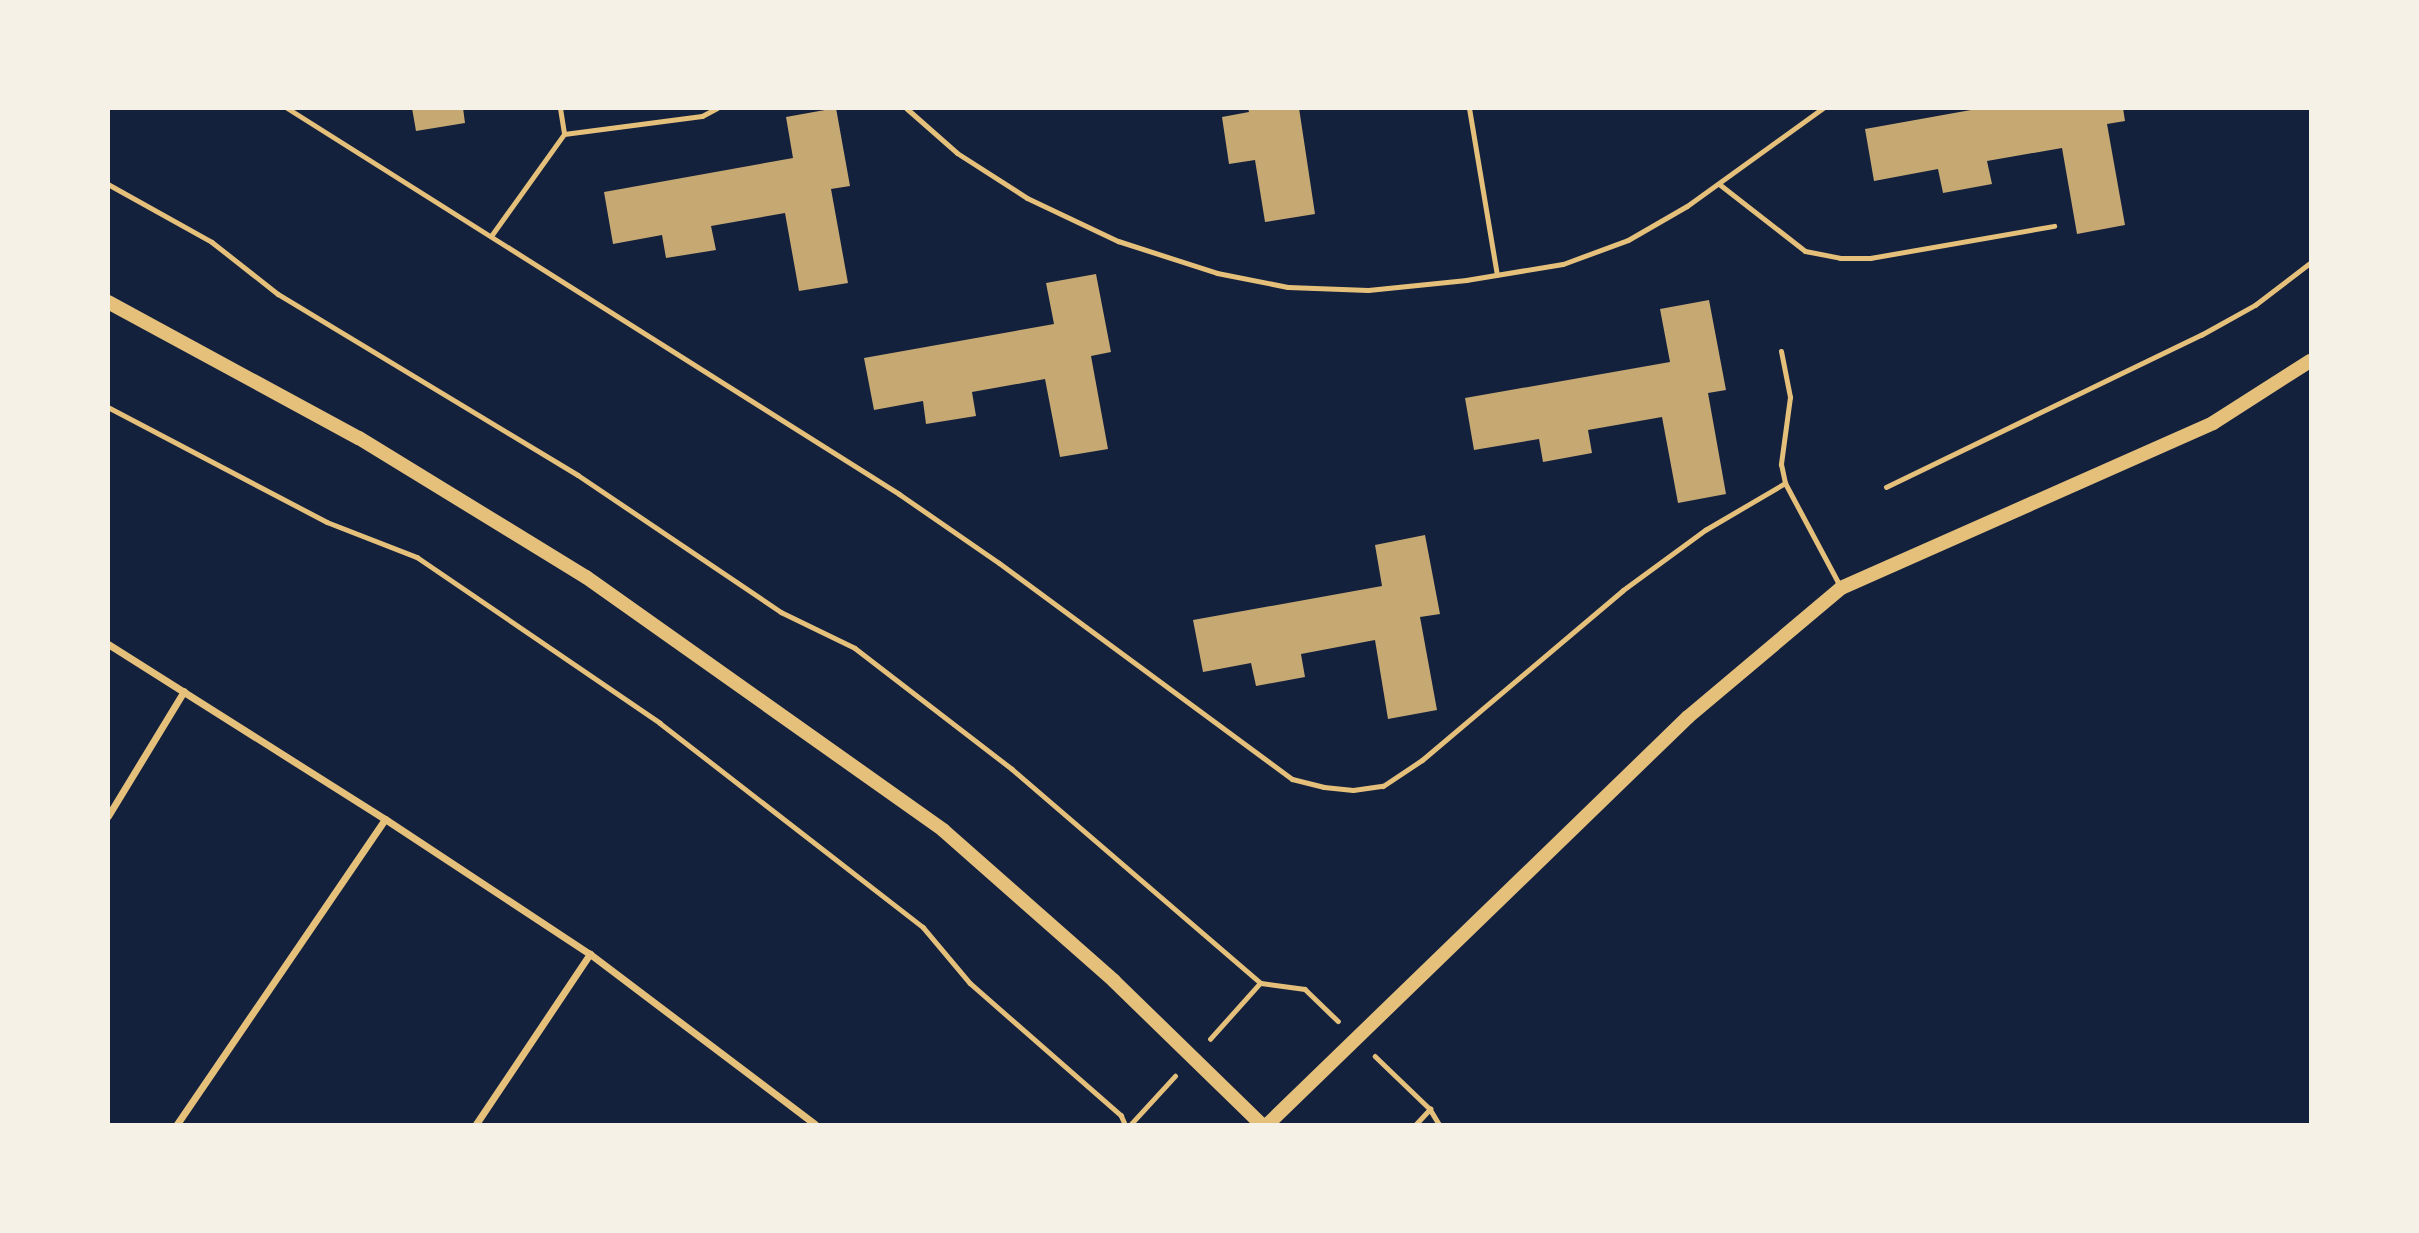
<!DOCTYPE html>
<html>
<head>
<meta charset="utf-8">
<style>
	body { margin:0 }
	#map { position:relative; width:2419px; height:1233px; overflow:hidden; background:#14213d; font-family:Manrope,sans-serif }
	div>[style] { position:absolute }
	.building>* { inset:0; background:#c6a872 }
	.path>* { height:4.5px; margin:-2.25px; padding:0 2.25px; transform-origin:2.25px; border-radius:2.25px; background:#e5c07b }
	.service>* { height:5px; margin:-2.5px; padding:0 2.5px; transform-origin:2.5px; border-radius:2.5px; background:#e5c07b }
	.minor>* { height:7px; margin:-3.5px; padding:0 3.5px; transform-origin:3.5px; border-radius:3.5px; background:#e5c07b }
	.secondary>* { height:14px; margin:-7px; padding:0 7px; transform-origin:7px; border-radius:7px; background:#e5c07b }
	span { translate:-50% -50%; white-space:nowrap; text-align:center; line-height:1.15; -webkit-text-stroke:7px #f6f1e7; paint-order:stroke }
	.frame { position:absolute; inset:0; border:110px solid #f6f1e7; pointer-events:none }
</style>
</head>
<body>
<div id="map">
	<div class="building">
		<div style="clip-path:polygon(412px 108px,463px 108px,465px 123px,416px 131px)"></div>
		<div style="clip-path:polygon(836px 108px,850px 186px,831px 189px,848px 283px,799px 291px,785px 213px,711px 226px,716px 250px,666px 258px,662px 235px,613px 244px,604px 192px,793px 158px,786px 117px)"></div>
		<div style="clip-path:polygon(1248px 108px,1299px 108px,1315px 214px,1265px 222px,1255px 160px,1229px 164px,1222px 117px,1249px 112px)"></div>
		<div style="clip-path:polygon(1982px 108px,2123px 108px,2125px 121px,2107px 124px,2125px 225px,2077px 234px,2062px 148px,1987px 161px,1992px 184px,1943px 193px,1938px 169px,1874px 181px,1865px 129px)"></div>
		<div style="clip-path:polygon(1096px 274px,1111px 352px,1091px 356px,1108px 449px,1060px 457px,1045px 379px,972px 392px,976px 416px,926px 424px,923px 401px,874px 410px,864px 358px,1054px 324px,1046px 283px)"></div>
		<div style="clip-path:polygon(1709px 300px,1726px 390px,1708px 393px,1726px 494px,1678px 503px,1662px 417px,1588px 430px,1592px 453px,1543px 462px,1539px 439px,1474px 450px,1465px 398px,1670px 362px,1660px 309px)"></div>
		<div style="clip-path:polygon(1425px 535px,1440px 614px,1420px 617px,1437px 710px,1388px 719px,1375px 640px,1301px 654px,1305px 677px,1256px 686px,1251px 663px,1203px 672px,1193px 620px,1382px 586px,1375px 545px)"></div>
	</div>
	<div class="path">
		<div style="left:108px;top:184px;width:119px;rotate:29.1deg"></div>
		<div style="left:212px;top:242px;width:84px;rotate:38.2deg"></div>
		<div style="left:278px;top:294px;width:350px;rotate:31.1deg"></div>
		<div style="left:578px;top:475px;width:245px;rotate:34deg"></div>
		<div style="left:781px;top:612px;width:82px;rotate:25.9deg"></div>
		<div style="left:855px;top:648px;width:198px;rotate:37.6deg"></div>
		<div style="left:1012px;top:769px;width:328px;rotate:40.7deg"></div>
		<div style="left:1261px;top:983px;width:44px;rotate:7.8deg"></div>
		<div style="left:1305px;top:989px;width:46px;rotate:44.1deg"></div>
		<div style="left:108px;top:407px;width:247px;rotate:27.7deg"></div>
		<div style="left:327px;top:522px;width:97px;rotate:21.3deg"></div>
		<div style="left:417px;top:557px;width:294px;rotate:34.3deg"></div>
		<div style="left:660px;top:723px;width:333px;rotate:37.8deg"></div>
		<div style="left:923px;top:927px;width:73px;rotate:50deg"></div>
		<div style="left:970px;top:983px;width:201px;rotate:41.2deg"></div>
		<div style="left:1121px;top:1115px;width:10px;rotate:66deg"></div>
		<div style="left:1886px;top:487px;width:350px;rotate:-25.8deg"></div>
		<div style="left:2201px;top:335px;width:62px;rotate:-29.1deg"></div>
		<div style="left:2255px;top:305px;width:69px;rotate:-37.4deg"></div>
		<div style="left:1210px;top:1039px;width:75px;rotate:-48.2deg"></div>
		<div style="left:1375px;top:1056px;width:76px;rotate:43.9deg"></div>
		<div style="left:1430px;top:1109px;width:17px;rotate:59deg"></div>
		<div style="left:1131px;top:1124px;width:65px;rotate:-47.5deg"></div>
		<div style="left:1416px;top:1124px;width:21px;rotate:-47deg"></div>
	</div>
	<div class="service">
		<div style="left:287px;top:108px;width:724px;rotate:32.24deg"></div>
		<div style="left:899px;top:494px;width:121px;rotate:34.6deg"></div>
		<div style="left:999px;top:563px;width:364px;rotate:36.4deg"></div>
		<div style="left:1292px;top:779px;width:33px;rotate:14deg"></div>
		<div style="left:1324px;top:787px;width:29px;rotate:6deg"></div>
		<div style="left:1353px;top:790px;width:30px;rotate:-8deg"></div>
		<div style="left:1383px;top:786px;width:47px;rotate:-33.7deg"></div>
		<div style="left:1422px;top:760px;width:263px;rotate:-40.2deg"></div>
		<div style="left:1623px;top:590px;width:102px;rotate:-36.2deg"></div>
		<div style="left:1705px;top:530px;width:93px;rotate:-30.4deg"></div>
		<div style="left:560px;top:108px;width:26px;rotate:81deg"></div>
		<div style="left:906px;top:108px;width:68px;rotate:41.4deg"></div>
		<div style="left:957px;top:153px;width:83px;rotate:32.7deg"></div>
		<div style="left:1027px;top:198px;width:101px;rotate:25.3deg"></div>
		<div style="left:1118px;top:241px;width:104px;rotate:17.9deg"></div>
		<div style="left:1217px;top:273px;width:72px;rotate:11.2deg"></div>
		<div style="left:1288px;top:287px;width:80px;rotate:2.1deg"></div>
		<div style="left:1368px;top:290px;width:99px;rotate:-5.8deg"></div>
		<div style="left:1466px;top:280px;width:98px;rotate:-9.4deg"></div>
		<div style="left:1563px;top:264px;width:69px;rotate:-20.3deg"></div>
		<div style="left:1628px;top:240px;width:68px;rotate:-30deg"></div>
		<div style="left:1687px;top:206px;width:168px;rotate:-35.8deg"></div>
		<div style="left:1469px;top:108px;width:169px;rotate:80.5deg"></div>
		<div style="left:1719px;top:184px;width:109px;rotate:37.9deg"></div>
		<div style="left:1805px;top:251px;width:36px;rotate:11deg"></div>
		<div style="left:1840px;top:258px;width:30px"></div>
		<div style="left:1870px;top:258px;width:187px;rotate:-9.9deg"></div>
		<div style="left:491px;top:236px;width:125px;rotate:-54.4deg"></div>
		<div style="left:564px;top:134px;width:139px;rotate:-7.4deg"></div>
		<div style="left:702px;top:116px;width:17px;rotate:-28deg"></div>
		<div style="left:1781px;top:351px;width:47px;rotate:78.9deg"></div>
		<div style="left:1790px;top:397px;width:68px;rotate:97.7deg"></div>
		<div style="left:1781px;top:464px;width:19px;rotate:78deg"></div>
		<div style="left:1785px;top:483px;width:119px;rotate:61.9deg"></div>
	</div>
	<div class="minor">
		<div style="left:108px;top:644px;width:328px;rotate:32.3deg"></div>
		<div style="left:385px;top:819px;width:245px;rotate:33.4deg"></div>
		<div style="left:590px;top:954px;width:282px;rotate:37.1deg"></div>
		<div style="left:108px;top:816px;width:146px;rotate:-58.7deg"></div>
		<div style="left:177px;top:1124px;width:369px;rotate:-55.7deg"></div>
		<div style="left:476px;top:1124px;width:205px;rotate:-56.2deg"></div>
	</div>
	<div class="secondary">
		<div style="left:108px;top:302px;width:285px;rotate:28.5deg"></div>
		<div style="left:359px;top:438px;width:266px;rotate:31.5deg"></div>
		<div style="left:586px;top:577px;width:438px;rotate:35.3deg"></div>
		<div style="left:943px;top:830px;width:228px;rotate:41.4deg"></div>
		<div style="left:1114px;top:981px;width:205px;rotate:44.2deg"></div>
		<div style="left:1268px;top:1124px;width:585px;rotate:-44.1deg"></div>
		<div style="left:1688px;top:717px;width:200px;rotate:-40.1deg"></div>
		<div style="left:1841px;top:588px;width:407px;rotate:-23.9deg"></div>
		<div style="left:2213px;top:423px;width:115px;rotate:-32.6deg"></div>
	</div>
	<div class="frame"></div>
</div>
</body>
</html>
